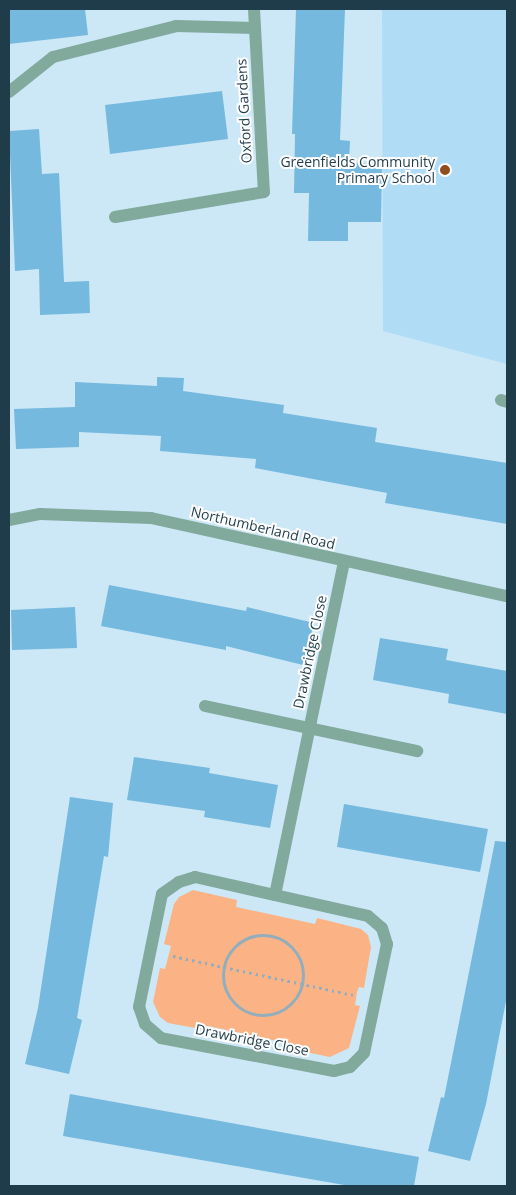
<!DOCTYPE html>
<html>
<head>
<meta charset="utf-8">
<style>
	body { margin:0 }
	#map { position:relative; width:516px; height:1195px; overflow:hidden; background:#cce7f6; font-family:"Open Sans",sans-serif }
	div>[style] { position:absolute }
	.built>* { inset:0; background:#b0dcf6 }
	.green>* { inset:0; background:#fbb386 }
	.building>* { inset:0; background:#75b9de }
	.path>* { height:3px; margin-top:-1.5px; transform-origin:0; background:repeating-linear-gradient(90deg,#92aebd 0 2.5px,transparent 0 6.5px) }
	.path>.ring { margin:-1.5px; padding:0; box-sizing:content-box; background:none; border:3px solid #92aebd; border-radius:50% }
	.service>* { height:12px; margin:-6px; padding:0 6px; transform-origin:6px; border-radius:6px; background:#81a99c }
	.minor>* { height:12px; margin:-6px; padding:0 6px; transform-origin:6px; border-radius:6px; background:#81a99c }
	.tertiary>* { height:12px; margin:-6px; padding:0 6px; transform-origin:6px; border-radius:6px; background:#81a99c }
	.dots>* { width:14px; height:14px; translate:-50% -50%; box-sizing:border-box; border:2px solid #fff; border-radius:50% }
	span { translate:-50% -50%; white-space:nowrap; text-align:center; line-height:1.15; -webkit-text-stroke:4px #fff; paint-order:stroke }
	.street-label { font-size:14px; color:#1f3c4b }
	.poi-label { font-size:14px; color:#1f3c4b }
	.right { translate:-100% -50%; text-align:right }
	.frame { position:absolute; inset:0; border:10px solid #1f3c4b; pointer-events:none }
</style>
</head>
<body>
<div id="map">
	<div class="built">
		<div style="clip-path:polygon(382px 9px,507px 9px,507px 364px,383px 331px)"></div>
	</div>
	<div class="green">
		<div style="clip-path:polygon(193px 890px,237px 900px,236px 907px,315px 924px,317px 918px,361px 929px,368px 935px,371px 947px,364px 988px,359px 987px,357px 992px,355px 1005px,360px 1006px,349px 1048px,330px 1057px,291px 1049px,291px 1044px,208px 1026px,206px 1030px,168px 1023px,160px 1017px,153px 1002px,160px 968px,165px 969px,171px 946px,164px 944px,174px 904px,179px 897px)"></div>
	</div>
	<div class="building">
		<div style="clip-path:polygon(9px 9px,85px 9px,88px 35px,9px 44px)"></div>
		<div style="clip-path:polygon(296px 9px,345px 9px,340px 140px,350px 141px,349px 163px,382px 164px,381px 222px,348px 222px,348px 241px,308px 241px,309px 193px,294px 193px,295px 134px,292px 134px)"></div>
		<div style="clip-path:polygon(222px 91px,228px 139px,110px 154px,105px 105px)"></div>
		<div style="clip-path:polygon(39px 129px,42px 174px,59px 173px,64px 282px,89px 281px,90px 313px,40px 315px,39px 269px,15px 271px,9px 131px)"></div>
		<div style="clip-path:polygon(157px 377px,184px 378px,183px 391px,284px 405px,283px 413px,377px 428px,375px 442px,507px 463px,507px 524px,385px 503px,387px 493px,255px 468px,256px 459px,160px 451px,161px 436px,79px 432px,79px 447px,16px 449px,14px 409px,75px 407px,75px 382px,157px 386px)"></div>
		<div style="clip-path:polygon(109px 585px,246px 611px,247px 607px,314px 623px,303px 665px,226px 646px,226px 650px,101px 626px)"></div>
		<div style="clip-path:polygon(75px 607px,77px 648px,12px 650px,11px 610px)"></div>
		<div style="clip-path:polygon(380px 638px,448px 649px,446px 660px,507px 671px,507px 714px,448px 703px,449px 694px,373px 680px)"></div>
		<div style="clip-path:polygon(134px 757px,210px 768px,209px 773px,278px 785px,270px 828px,204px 817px,205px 811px,127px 800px)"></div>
		<div style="clip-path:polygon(70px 797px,113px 803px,108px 857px,104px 856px,77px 1018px,82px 1020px,69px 1074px,25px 1064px,38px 1008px)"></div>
		<div style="clip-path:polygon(344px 804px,488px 829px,480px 872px,337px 847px)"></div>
		<div style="clip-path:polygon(495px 841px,507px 842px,507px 996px,486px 1104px,470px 1161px,428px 1151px,441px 1097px,444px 1098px)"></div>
		<div style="clip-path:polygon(70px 1094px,419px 1157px,414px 1186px,350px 1186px,63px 1136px)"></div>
	</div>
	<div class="path">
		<div class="ring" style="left:223px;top:935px;width:77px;height:77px"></div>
		<div style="left:173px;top:956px;width:184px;rotate:12.2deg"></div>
	</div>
	<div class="service">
		<div style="left:115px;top:217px;width:151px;rotate:-9.5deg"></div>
		<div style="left:205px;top:706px;width:217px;rotate:12deg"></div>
	</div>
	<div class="minor">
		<div style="left:254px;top:9px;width:183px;rotate:86.9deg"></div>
		<div style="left:9px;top:92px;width:56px;rotate:-38.5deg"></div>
		<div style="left:53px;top:57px;width:127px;rotate:-14.1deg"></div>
		<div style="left:176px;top:26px;width:79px;rotate:1.5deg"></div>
		<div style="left:501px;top:400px;width:6px;rotate:18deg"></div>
		<div style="left:195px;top:877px;width:177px;rotate:12.7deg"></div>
		<div style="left:368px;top:916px;width:18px;rotate:41deg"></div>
		<div style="left:382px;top:928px;width:17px;rotate:73deg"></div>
		<div style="left:387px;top:944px;width:111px;rotate:101.9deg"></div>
		<div style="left:364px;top:1053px;width:20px;rotate:135deg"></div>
		<div style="left:350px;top:1067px;width:16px;rotate:166deg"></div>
		<div style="left:334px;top:1071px;width:176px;rotate:-169.2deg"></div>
		<div style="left:161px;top:1038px;width:21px;rotate:-139deg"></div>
		<div style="left:145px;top:1024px;width:18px;rotate:-109deg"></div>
		<div style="left:139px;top:1007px;width:115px;rotate:-78.5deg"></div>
		<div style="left:162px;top:894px;width:21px;rotate:-35deg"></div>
		<div style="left:179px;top:882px;width:17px;rotate:-17deg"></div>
		<div style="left:275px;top:895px;width:340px;rotate:-78.3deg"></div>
	</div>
	<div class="tertiary">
		<div style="left:9px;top:520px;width:32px;rotate:-11deg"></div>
		<div style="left:40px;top:514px;width:111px;rotate:2.1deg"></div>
		<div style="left:151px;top:518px;width:364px;rotate:12.4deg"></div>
	</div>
	<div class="dots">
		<div style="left:445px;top:170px;background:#904e1d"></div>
	</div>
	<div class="street-label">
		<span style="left:244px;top:111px;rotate:-93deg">Oxford Gardens</span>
		<span style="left:263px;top:528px;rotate:13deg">Northumberland Road</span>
		<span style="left:310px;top:652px;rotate:-78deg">Drawbridge Close</span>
		<span style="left:252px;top:1040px;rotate:11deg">Drawbridge Close</span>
	</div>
	<div class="poi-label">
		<span class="right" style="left:435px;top:170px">Greenfields Community<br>Primary School</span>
	</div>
	<div class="frame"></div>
</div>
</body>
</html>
